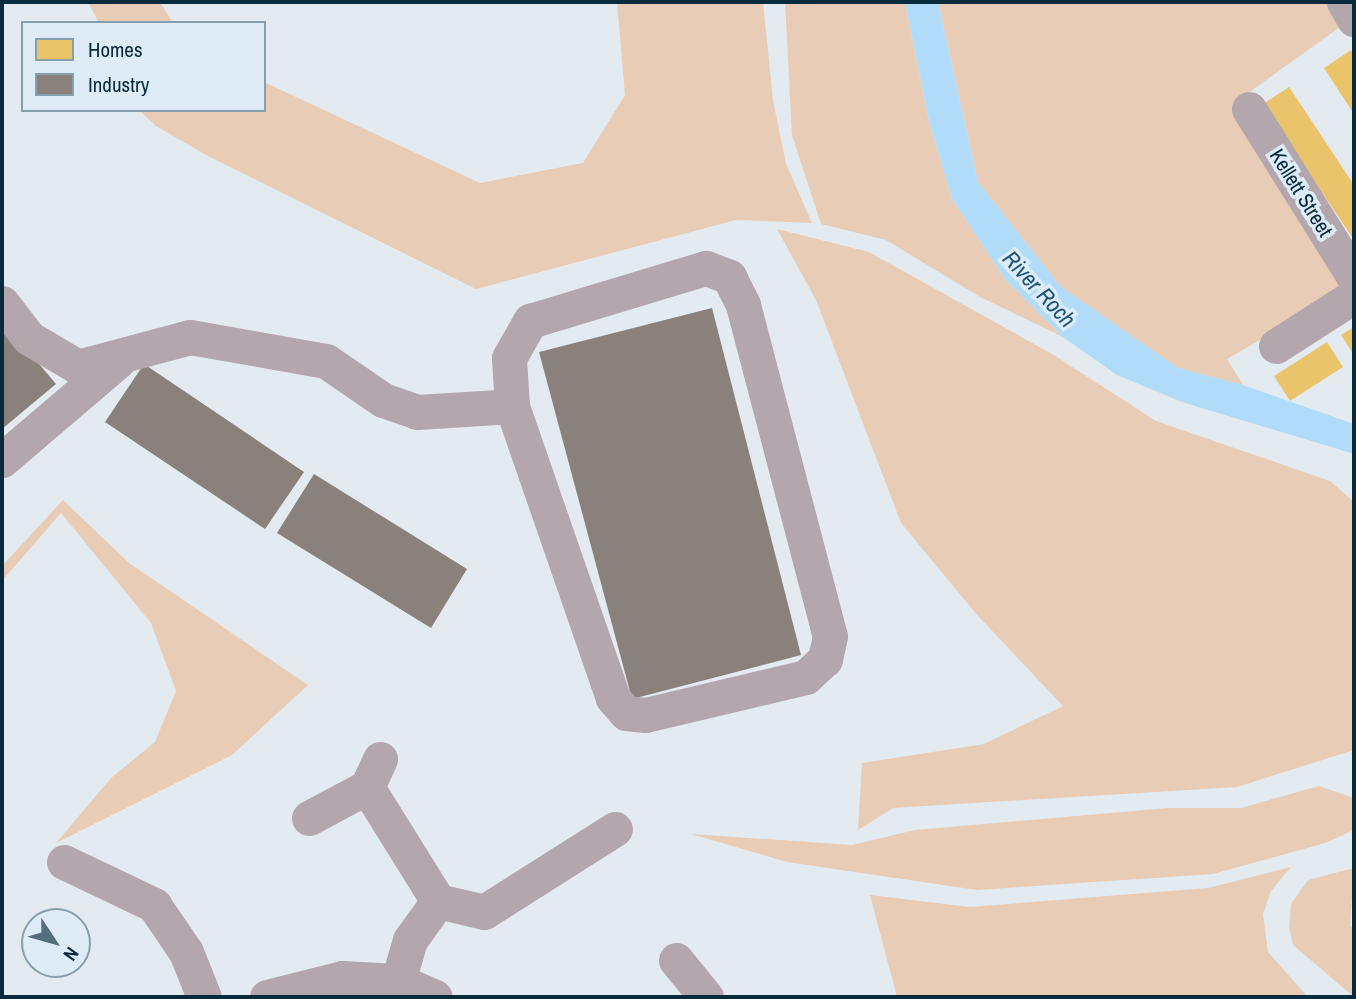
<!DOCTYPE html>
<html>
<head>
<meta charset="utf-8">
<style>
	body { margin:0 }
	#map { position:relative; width:1356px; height:999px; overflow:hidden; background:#e3ebf0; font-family:"Archivo Narrow",sans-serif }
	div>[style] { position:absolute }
	.green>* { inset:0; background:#e8ccb6 }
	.water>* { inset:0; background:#b0dcf9 }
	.homes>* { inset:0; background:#e9c46a }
	.industry>* { inset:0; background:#8a817c }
	.minor>* { height:35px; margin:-17.5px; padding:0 17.5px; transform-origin:17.5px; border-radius:17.5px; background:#b3a6ad }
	span { translate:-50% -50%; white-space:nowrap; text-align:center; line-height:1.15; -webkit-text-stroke:7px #ddecf6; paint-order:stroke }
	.street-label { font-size:21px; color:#072a3d }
	.water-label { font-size:23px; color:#1d5677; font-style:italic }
	.frame { position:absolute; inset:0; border:4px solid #072a3d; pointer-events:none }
	.legend { position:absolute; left:21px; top:21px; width:245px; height:91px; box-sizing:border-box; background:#ddecf6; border:2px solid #879eac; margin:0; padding:9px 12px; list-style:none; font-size:21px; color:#072a3d }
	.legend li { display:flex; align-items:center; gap:14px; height:35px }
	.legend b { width:35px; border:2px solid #879eac }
	.north { position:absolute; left:21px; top:908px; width:70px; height:70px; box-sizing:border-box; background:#ddecf6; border:2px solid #879eac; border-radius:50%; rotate:126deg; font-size:19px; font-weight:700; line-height:28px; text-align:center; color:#072a3d }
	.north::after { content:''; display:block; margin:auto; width:24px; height:32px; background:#546e7c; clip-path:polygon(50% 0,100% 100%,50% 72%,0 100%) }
</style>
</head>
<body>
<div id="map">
	<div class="green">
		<div style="clip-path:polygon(88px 2px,160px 2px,173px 23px,99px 23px)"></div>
		<div style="clip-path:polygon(617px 2px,763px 2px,773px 100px,786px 164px,812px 223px,736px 220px,476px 289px,208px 156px,156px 126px,139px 110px,264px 110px,264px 82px,480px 183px,583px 163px,625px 95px)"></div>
		<div style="clip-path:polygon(785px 2px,905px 2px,929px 121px,952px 199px,1005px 279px,1063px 337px,980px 297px,886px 240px,821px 224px,792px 135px)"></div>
		<div style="clip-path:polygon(938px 2px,1348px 2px,1354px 17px,1237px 101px,1348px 289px,1227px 359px,1243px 385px,1178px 368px,1111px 323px,1060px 286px,978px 182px)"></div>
		<div style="clip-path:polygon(777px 229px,869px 252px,1052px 354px,1156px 421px,1330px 481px,1354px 502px,1354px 750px,1237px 787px,893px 808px,858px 830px,862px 763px,984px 744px,1063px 706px,978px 616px,901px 523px,816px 300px)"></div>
		<div style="clip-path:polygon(63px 500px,129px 563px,308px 685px,232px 755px,56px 843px,111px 778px,155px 742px,176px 691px,151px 623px,61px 513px,2px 581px,2px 566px)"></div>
		<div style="clip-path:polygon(1319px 786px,1354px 798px,1354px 830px,1325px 843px,1213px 874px,977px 890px,787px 862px,691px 834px,852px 845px,915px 830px,1168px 808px,1241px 808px)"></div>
		<div style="clip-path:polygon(1291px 867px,1271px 891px,1263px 914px,1268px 952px,1308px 997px,897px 997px,870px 895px,970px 907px,1208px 888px)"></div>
		<div style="clip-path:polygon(1354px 868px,1350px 926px,1354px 930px,1354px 997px,1293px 945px,1289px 927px,1291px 904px,1308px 880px)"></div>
	</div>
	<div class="water">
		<div style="clip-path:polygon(905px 2px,938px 2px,978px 182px,1060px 286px,1178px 368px,1243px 385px,1354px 424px,1354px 454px,1182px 402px,1117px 375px,1063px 337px,1005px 279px,952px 199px,929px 121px)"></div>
	</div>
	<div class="homes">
		<div style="clip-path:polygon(1351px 50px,1354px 55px,1354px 114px,1324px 68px)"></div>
		<div style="clip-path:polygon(1289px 87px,1354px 185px,1354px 240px,1263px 104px)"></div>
		<div style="clip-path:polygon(1354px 327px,1354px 355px,1341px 335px)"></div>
		<div style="clip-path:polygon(1327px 342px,1343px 367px,1290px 401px,1274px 376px)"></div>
	</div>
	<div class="industry">
		<div style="clip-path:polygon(712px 308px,801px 655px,632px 699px,539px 352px)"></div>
		<div style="clip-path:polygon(2px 320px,56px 384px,2px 429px)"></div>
		<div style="clip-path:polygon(144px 364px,304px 472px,265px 529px,105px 422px)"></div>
		<div style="clip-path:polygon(314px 474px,467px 569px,431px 628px,277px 533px)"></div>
	</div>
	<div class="minor">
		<div style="left:1344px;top:2px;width:20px;rotate:60deg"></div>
		<div style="left:1249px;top:109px;width:198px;rotate:58deg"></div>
		<div style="left:706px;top:268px;width:25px;rotate:21deg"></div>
		<div style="left:729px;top:277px;width:31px;rotate:63deg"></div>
		<div style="left:743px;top:305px;width:342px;rotate:75.3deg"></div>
		<div style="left:830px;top:636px;width:24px;rotate:102deg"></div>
		<div style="left:825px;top:659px;width:26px;rotate:137deg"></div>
		<div style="left:806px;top:677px;width:165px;rotate:166.7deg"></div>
		<div style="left:645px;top:715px;width:19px;rotate:-174deg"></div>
		<div style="left:626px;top:713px;width:20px;rotate:-131deg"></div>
		<div style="left:613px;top:698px;width:309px;rotate:-109.1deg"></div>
		<div style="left:512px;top:406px;width:48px;rotate:-93.6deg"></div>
		<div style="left:509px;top:358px;width:43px;rotate:-60.4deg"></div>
		<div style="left:530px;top:321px;width:184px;rotate:-16.8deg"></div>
		<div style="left:2px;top:303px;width:44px;rotate:52.4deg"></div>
		<div style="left:29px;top:338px;width:57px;rotate:30.6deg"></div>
		<div style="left:78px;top:367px;width:116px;rotate:-15deg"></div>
		<div style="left:190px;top:337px;width:138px;rotate:10deg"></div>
		<div style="left:326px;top:361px;width:69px;rotate:34.4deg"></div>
		<div style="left:383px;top:400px;width:36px;rotate:19deg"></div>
		<div style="left:417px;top:412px;width:95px;rotate:-3.6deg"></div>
		<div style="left:1276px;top:346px;width:93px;rotate:-32.7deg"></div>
		<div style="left:2px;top:460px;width:153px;rotate:-40.5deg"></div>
		<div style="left:367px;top:787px;width:31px;rotate:-65deg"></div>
		<div style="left:309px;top:818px;width:66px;rotate:-28.1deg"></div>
		<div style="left:367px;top:787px;width:134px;rotate:58.1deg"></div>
		<div style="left:438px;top:901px;width:48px;rotate:125.7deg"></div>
		<div style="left:410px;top:940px;width:43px;rotate:106.3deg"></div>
		<div style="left:64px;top:862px;width:100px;rotate:25.5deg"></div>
		<div style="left:154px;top:905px;width:57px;rotate:55.8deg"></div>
		<div style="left:186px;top:952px;width:48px;rotate:68.2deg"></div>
		<div style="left:438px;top:901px;width:47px;rotate:13.4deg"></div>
		<div style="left:484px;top:912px;width:155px;rotate:-32.4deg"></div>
		<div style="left:676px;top:960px;width:48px;rotate:51deg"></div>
		<div style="left:267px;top:997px;width:77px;rotate:-14.2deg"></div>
		<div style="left:342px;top:978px;width:56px;rotate:3.1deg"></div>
		<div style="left:398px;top:981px;width:40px;rotate:23.4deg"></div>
	</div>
	<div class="street-label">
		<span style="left:1301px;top:193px;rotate:58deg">Kellett Street</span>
	</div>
	<div class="water-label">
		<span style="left:1039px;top:289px;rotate:47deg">River Roch</span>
	</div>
	<div class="frame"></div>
	<ul class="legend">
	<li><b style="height:19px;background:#e9c46a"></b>Homes</li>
	<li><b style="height:19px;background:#8a817c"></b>Industry</li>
	</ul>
	<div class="north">N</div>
</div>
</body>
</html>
